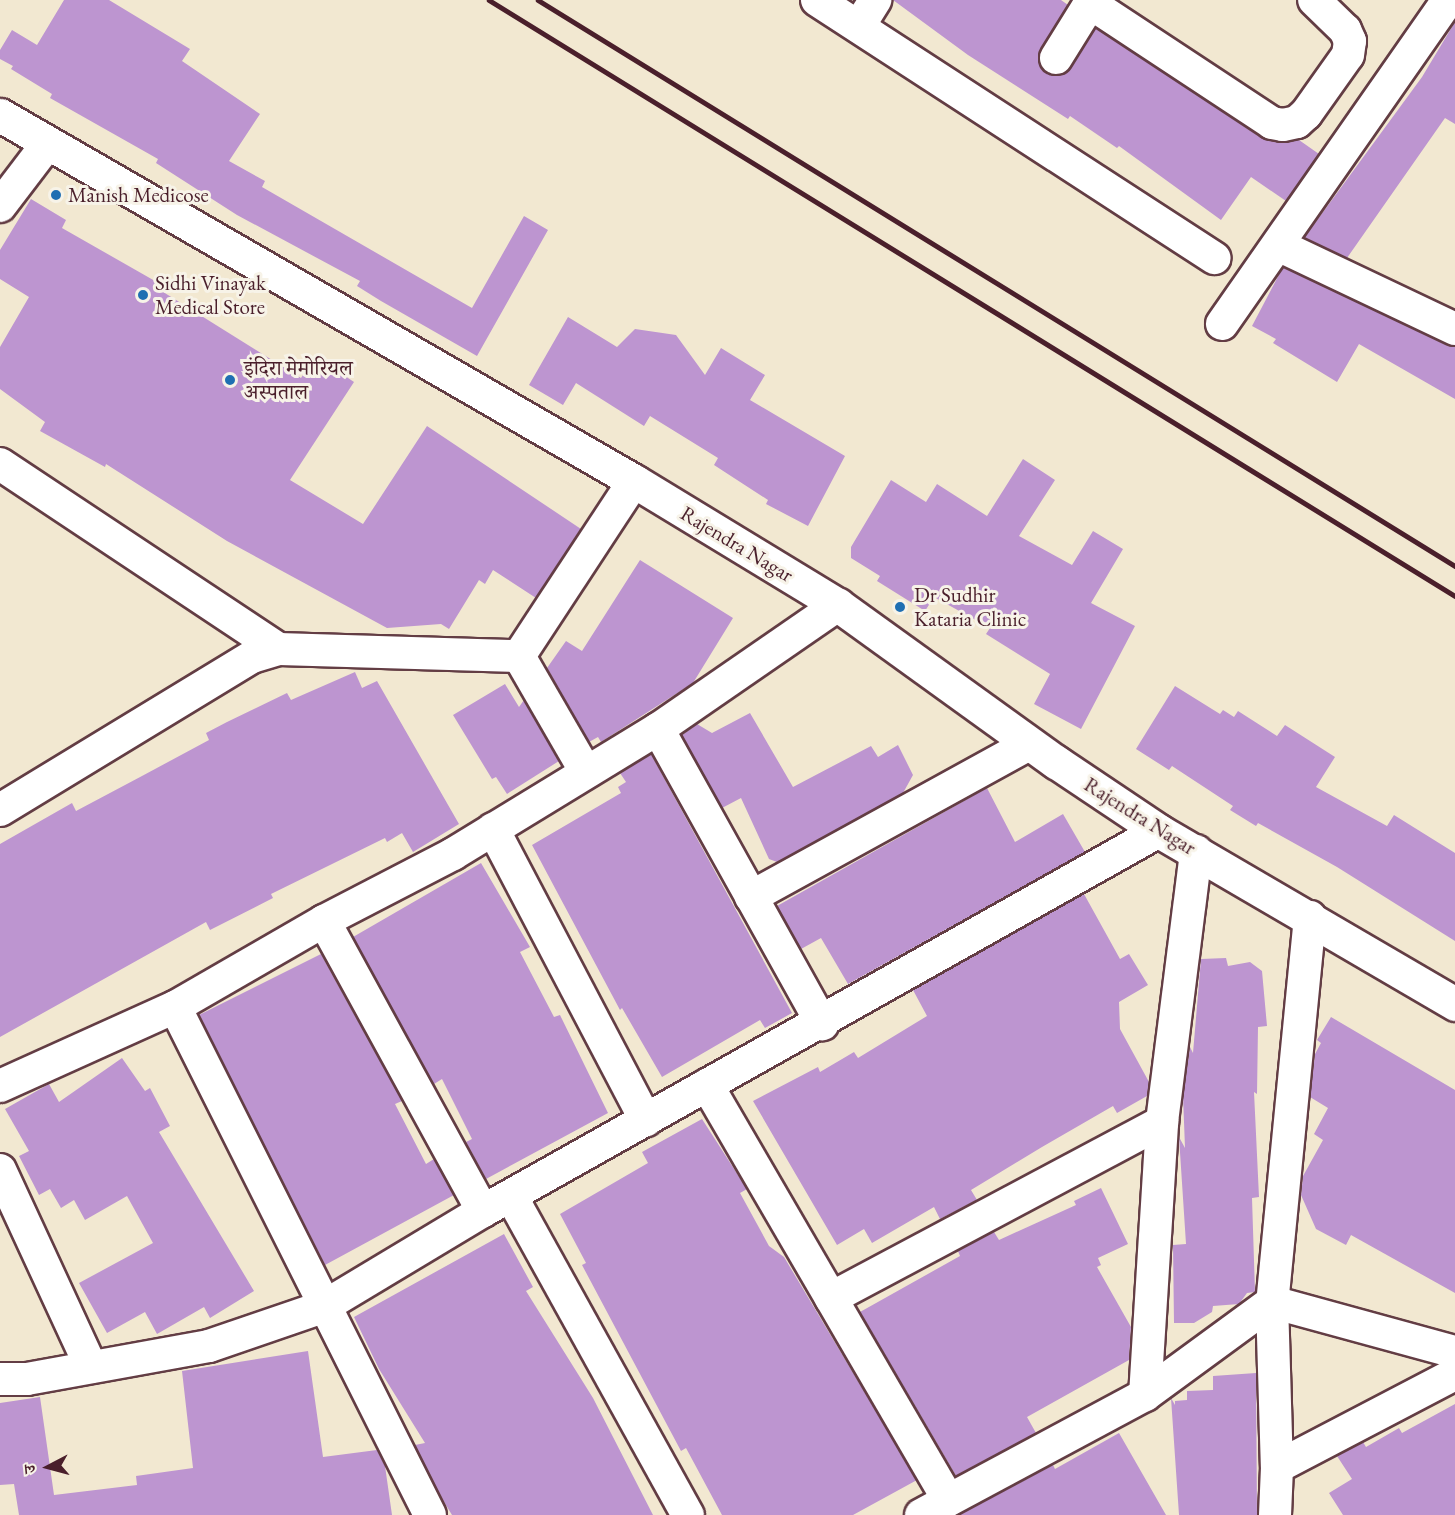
<!DOCTYPE html>
<html>
<head>
<meta charset="utf-8">
<style>
	body { margin:0 }
	#map { position:relative; width:1455px; height:1515px; overflow:hidden; background:#f2e8d1; font-family:"EB Garamond","Noto Serif Devanagari",serif }
	div>[style] { position:absolute }
	.building>* { inset:0; background:#bd95d0 }
	.roads { filter:drop-shadow(2px 0 #633d44) drop-shadow(-2px 0 #633d44) drop-shadow(0 2px #633d44) drop-shadow(0 -2px #633d44) }
	.minor>* { height:32px; margin:-16px; padding:0 16px; transform-origin:16px; border-radius:16px; background:#fff }
	.tertiary>* { height:33px; margin:-16.5px; padding:0 16.5px; transform-origin:16.5px; border-radius:16.5px; background:#fff }
	.rail>* { height:4.5px; margin:-2.25px; padding:0 2.25px; transform-origin:2.25px; border-radius:2.25px; background:#4a1f2b }
	.dots>* { width:16px; height:16px; translate:-50% -50%; box-sizing:border-box; border:3px solid #f7f3e8; border-radius:50% }
	span { translate:-50% -50%; white-space:nowrap; text-align:center; line-height:1.15; -webkit-text-stroke:6px #f7f3e8; paint-order:stroke }
	.poi-label { font-size:21px; color:#4a1f2b }
	.left { translate:0 -50%; text-align:left }
	.street-label { font-size:21px; color:#4a1f2b }
	.north { position:absolute; left:18px; top:1437px; width:60px; height:60px; -webkit-text-stroke:4px #f7f3e8; paint-order:stroke; rotate:264deg; font-size:16px; font-weight:700; line-height:24px; text-align:center; color:#4a1f2b }
	.north::after { content:''; display:block; margin:auto; width:21px; height:27px; background:#4a1f2b; clip-path:polygon(50% 0,100% 100%,50% 72%,0 100%) }
</style>
</head>
<body>
<div id="map">
	<div class="building">
		<div style="clip-path:polygon(64px 0,109px 0,190px 49px,182px 61px,260px 114px,229px 161px,265px 181px,262px 187px,472px 308px,524px 216px,548px 230px,477px 356px,381px 301px,357px 286px,360px 281px,237px 215px,156px 163px,158px 159px,50px 98px,52px 94px,11px 69px,13px 66px,0 59px,0 50px,12px 30px,37px 45px)"></div>
		<div style="clip-path:polygon(893px 0,1061px 0,1068px 5px,1038px 57px,1047px 74px,1065px 74px,1096px 28px,1262px 138px,1280px 143px,1299px 140px,1319px 154px,1286px 201px,1251px 177px,1221px 220px,1119px 146px,1117px 148px,1070px 116px,1068px 119px,968px 55px)"></div>
		<div style="clip-path:polygon(1455px 22px,1455px 124px,1445px 118px,1347px 258px,1304px 238px,1422px 77px)"></div>
		<div style="clip-path:polygon(31px 199px,66px 220px,62px 228px,162px 285px,160px 290px,301px 378px,315px 356px,354px 382px,290px 480px,363px 524px,427px 426px,581px 529px,536px 598px,493px 570px,485px 584px,479px 580px,449px 629px,441px 624px,387px 628px,227px 541px,106px 464px,105px 467px,40px 431px,45px 422px,0 389px,0 347px,29px 297px,0 279px,0 250px)"></div>
		<div style="clip-path:polygon(1283px 267px,1455px 347px,1455px 399px,1359px 344px,1337px 382px,1273px 343px,1276px 339px,1252px 326px)"></div>
		<div style="clip-path:polygon(568px 317px,617px 347px,635px 329px,676px 335px,705px 375px,721px 348px,765px 375px,750px 400px,845px 456px,808px 526px,766px 504px,768px 500px,714px 465px,718px 458px,650px 416px,644px 426px,576px 383px,563px 405px,529px 385px)"></div>
		<div style="clip-path:polygon(1023px 459px,1055px 480px,1019px 536px,1072px 565px,1093px 531px,1123px 549px,1091px 603px,1135px 626px,1081px 729px,1034px 704px,1050px 674px,986px 634px,990px 628px,934px 597px,925px 611px,877px 581px,880px 576px,851px 558px,851px 547px,891px 480px,926px 502px,937px 484px,987px 516px)"></div>
		<div style="clip-path:polygon(640px 560px,733px 618px,693px 683px,601px 742px,598px 737px,589px 742px,547px 668px,566px 641px,582px 651px)"></div>
		<div style="clip-path:polygon(355px 672px,362px 688px,377px 681px,459px 824px,413px 852px,402px 833px,387px 842px,385px 838px,271px 894px,273px 898px,210px 930px,206px 922px,0 1037px,0 844px,72px 803px,76px 811px,142px 776px,209px 740px,206px 733px,227px 722px,287px 693px,291px 700px)"></div>
		<div style="clip-path:polygon(505px 684px,519px 707px,524px 700px,559px 761px,507px 794px,496px 777px,492px 779px,453px 715px)"></div>
		<div style="clip-path:polygon(1175px 686px,1220px 714px,1223px 710px,1234px 717px,1238px 711px,1277px 736px,1285px 725px,1335px 757px,1316px 787px,1387px 826px,1394px 815px,1455px 853px,1455px 941px,1337px 867px,1258px 823px,1256px 826px,1230px 810px,1233px 806px,1172px 766px,1169px 770px,1136px 749px)"></div>
		<div style="clip-path:polygon(750px 713px,793px 787px,871px 746px,878px 757px,898px 745px,913px 775px,903px 793px,777px 862px,769px 859px,741px 798px,722px 808px,682px 735px,697px 724px,712px 733px)"></div>
		<div style="clip-path:polygon(651px 754px,792px 1013px,765px 1028px,760px 1020px,662px 1077px,622px 1008px,620px 1010px,532px 845px,621px 793px,618px 787px,626px 782px,620px 773px)"></div>
		<div style="clip-path:polygon(987px 788px,1015px 842px,1063px 814px,1085px 852px,848px 984px,821px 938px,801px 949px,777px 906px)"></div>
		<div style="clip-path:polygon(481px 863px,530px 947px,520px 952px,554px 1017px,560px 1015px,608px 1113px,486px 1179px,466px 1142px,472px 1139px,442px 1079px,434px 1084px,353px 937px)"></div>
		<div style="clip-path:polygon(1084px 894px,1120px 959px,1129px 954px,1148px 985px,1119px 1002px,1120px 1029px,1149px 1082px,1147px 1096px,1117px 1113px,1113px 1106px,1042px 1147px,971px 1190px,977px 1200px,940px 1219px,934px 1207px,872px 1243px,864px 1229px,837px 1245px,753px 1101px,818px 1067px,820px 1072px,854px 1052px,858px 1058px,927px 1016px,913px 990px)"></div>
		<div style="clip-path:polygon(321px 954px,402px 1101px,395px 1104px,426px 1164px,434px 1159px,454px 1195px,325px 1265px,199px 1015px)"></div>
		<div style="clip-path:polygon(1226px 958px,1228px 966px,1250px 962px,1262px 971px,1267px 1026px,1258px 1027px,1257px 1094px,1254px 1092px,1259px 1197px,1252px 1198px,1255px 1292px,1247px 1293px,1239px 1304px,1213px 1306px,1212px 1312px,1194px 1323px,1174px 1323px,1173px 1245px,1186px 1244px,1179px 1137px,1185px 1148px,1183px 1096px,1190px 1047px,1193px 1053px,1201px 959px)"></div>
		<div style="clip-path:polygon(1331px 1017px,1455px 1090px,1455px 1293px,1351px 1235px,1346px 1245px,1316px 1229px,1301px 1195px,1303px 1176px,1323px 1140px,1314px 1134px,1328px 1108px,1310px 1097px,1315px 1054px,1321px 1043px,1317px 1040px)"></div>
		<div style="clip-path:polygon(122px 1058px,145px 1091px,150px 1088px,170px 1126px,159px 1132px,254px 1291px,210px 1318px,204px 1307px,157px 1334px,145px 1312px,107px 1333px,79px 1283px,153px 1243px,127px 1196px,85px 1220px,74px 1200px,61px 1208px,50px 1189px,39px 1195px,19px 1156px,29px 1151px,5px 1109px,49px 1084px,59px 1102px)"></div>
		<div style="clip-path:polygon(702px 1119px,747px 1189px,740px 1193px,769px 1246px,784px 1257px,917px 1480px,853px 1515px,722px 1515px,686px 1448px,681px 1451px,582px 1265px,586px 1263px,560px 1214px,648px 1163px,642px 1152px)"></div>
		<div style="clip-path:polygon(1101px 1188px,1128px 1244px,1098px 1258px,1101px 1265px,1097px 1267px,1131px 1327px,1129px 1360px,1027px 1417px,1036px 1433px,956px 1476px,860px 1312px,960px 1256px,958px 1251px,994px 1232px,999px 1240px,1076px 1205px,1074px 1201px)"></div>
		<div style="clip-path:polygon(504px 1234px,533px 1287px,526px 1291px,593px 1398px,653px 1515px,452px 1515px,441px 1497px,415px 1445px,425px 1443px,379px 1369px,354px 1317px)"></div>
		<div style="clip-path:polygon(308px 1351px,323px 1457px,377px 1450px,385px 1466px,392px 1515px,19px 1515px,14px 1484px,0 1485px,0 1403px,40px 1397px,54px 1495px,137px 1485px,136px 1476px,193px 1468px,182px 1371px)"></div>
		<div style="clip-path:polygon(1256px 1373px,1257px 1515px,1179px 1515px,1171px 1398px,1175px 1405px,1175px 1401px,1187px 1400px,1187px 1391px,1213px 1390px,1213px 1376px)"></div>
		<div style="clip-path:polygon(1455px 1404px,1455px 1515px,1343px 1515px,1329px 1493px,1352px 1479px,1337px 1456px,1363px 1442px,1366px 1447px,1399px 1428px,1402px 1433px)"></div>
		<div style="clip-path:polygon(1119px 1433px,1166px 1515px,959px 1515px,1053px 1465px,1055px 1469px)"></div>
	</div>
	<div class="roads">
		<div class="minor">
			<div style="left:817px;top:0;width:474px;rotate:33deg"></div>
			<div style="left:1090px;top:3px;width:218px;rotate:33.4deg"></div>
			<div style="left:1272px;top:123px;width:11px;rotate:10deg"></div>
			<div style="left:1283px;top:125px;width:14px;rotate:-12deg"></div>
			<div style="left:1297px;top:122px;width:12px;rotate:-42deg"></div>
			<div style="left:1306px;top:114px;width:72px;rotate:-54.6deg"></div>
			<div style="left:1348px;top:55px;width:14px;rotate:-82deg"></div>
			<div style="left:1350px;top:41px;width:12px;rotate:-114deg"></div>
			<div style="left:1345px;top:30px;width:43px;rotate:-135.9deg"></div>
			<div style="left:859px;top:26px;width:31px;rotate:-58deg"></div>
			<div style="left:1056px;top:58px;width:68px;rotate:-58.2deg"></div>
			<div style="left:0;top:206px;width:79px;rotate:-52.7deg"></div>
			<div style="left:1278px;top:245px;width:196px;rotate:25.4deg"></div>
			<div style="left:1222px;top:324px;width:395px;rotate:-55.1deg"></div>
			<div style="left:0;top:464px;width:334px;rotate:33.6deg"></div>
			<div style="left:519px;top:656px;width:209px;rotate:-56.7deg"></div>
			<div style="left:658px;top:729px;width:338px;rotate:60.9deg"></div>
			<div style="left:0;top:810px;width:295px;rotate:-31.3deg"></div>
			<div style="left:252px;top:657px;width:27px;rotate:-17deg"></div>
			<div style="left:278px;top:649px;width:241px;rotate:1.7deg"></div>
			<div style="left:519px;top:656px;width:134px;rotate:60deg"></div>
			<div style="left:493px;top:829px;width:329px;rotate:62.3deg"></div>
			<div style="left:751px;top:897px;width:317px;rotate:-28.8deg"></div>
			<div style="left:1310px;top:917px;width:387px;rotate:95.6deg"></div>
			<div style="left:1272px;top:1302px;width:165px;rotate:88.3deg"></div>
			<div style="left:1277px;top:1467px;width:201px;rotate:-27.6deg"></div>
			<div style="left:324px;top:921px;width:331px;rotate:61.3deg"></div>
			<div style="left:175px;top:1007px;width:568px;rotate:63.34deg"></div>
			<div style="left:707px;top:1085px;width:480px;rotate:59.8deg"></div>
			<div style="left:0;top:1086px;width:192px;rotate:-24.3deg"></div>
			<div style="left:175px;top:1007px;width:172px;rotate:-30deg"></div>
			<div style="left:324px;top:921px;width:145px;rotate:-27.4deg"></div>
			<div style="left:453px;top:854px;width:240px;rotate:-31.4deg"></div>
			<div style="left:658px;top:729px;width:219px;rotate:-34.6deg"></div>
			<div style="left:0;top:1170px;width:217px;rotate:65.2deg"></div>
			<div style="left:511px;top:1196px;width:365px;rotate:61deg"></div>
			<div style="left:831px;top:1298px;width:375px;rotate:-28deg"></div>
			<div style="left:1162px;top:1122px;width:273px;rotate:-82.8deg"></div>
			<div style="left:0;top:1379px;width:27px"></div>
			<div style="left:27px;top:1379px;width:185px;rotate:-10.3deg"></div>
			<div style="left:209px;top:1346px;width:120px;rotate:-18.9deg"></div>
			<div style="left:323px;top:1307px;width:187px;rotate:-31deg"></div>
			<div style="left:483px;top:1211px;width:775px;rotate:-29.34deg"></div>
			<div style="left:1145px;top:1395px;width:274px;rotate:-86.4deg"></div>
			<div style="left:921px;top:1515px;width:254px;rotate:-28.2deg"></div>
			<div style="left:1145px;top:1395px;width:157px;rotate:-36.2deg"></div>
			<div style="left:1272px;top:1302px;width:190px;rotate:15.3deg"></div>
			<div style="left:1275px;top:1515px;width:48px;rotate:-87.6deg"></div>
		</div>
		<div class="tertiary">
			<div style="left:0;top:115px;width:732px;rotate:30deg"></div>
			<div style="left:634px;top:481px;width:239px;rotate:31.3deg"></div>
			<div style="left:838px;top:605px;width:269px;rotate:35.8deg"></div>
			<div style="left:1056px;top:762px;width:124px;rotate:33.8deg"></div>
			<div style="left:1159px;top:831px;width:343px;rotate:30.3deg"></div>
		</div>
	</div>
	<div class="rail">
		<div style="left:489px;top:0;width:1135px;rotate:31.67deg"></div>
		<div style="left:538px;top:0;width:1078px;rotate:31.68deg"></div>
	</div>
	<div class="dots">
		<div style="left:56px;top:195px;background:#1f6fb2"></div>
		<div style="left:143px;top:295px;background:#1f6fb2"></div>
		<div style="left:230px;top:380px;background:#1f6fb2"></div>
		<div style="left:900px;top:607px;background:#1f6fb2"></div>
	</div>
	<div class="poi-label">
		<span class="left" style="left:68px;top:195px">Manish Medicose</span>
		<span class="left" style="left:155px;top:295px">Sidhi Vinayak<br>Medical Store</span>
		<span class="left" style="left:244px;top:380px">इंदिरा मेमोरियल<br>अस्पताल</span>
		<span class="left" style="left:914px;top:607px">Dr Sudhir<br>Kataria Clinic</span>
	</div>
	<div class="street-label">
		<span style="left:737px;top:544px;rotate:31deg">Rajendra Nagar</span>
		<span style="left:1140px;top:816px;rotate:32deg">Rajendra Nagar</span>
	</div>
	<div class="north">उ</div>
</div>
</body>
</html>
